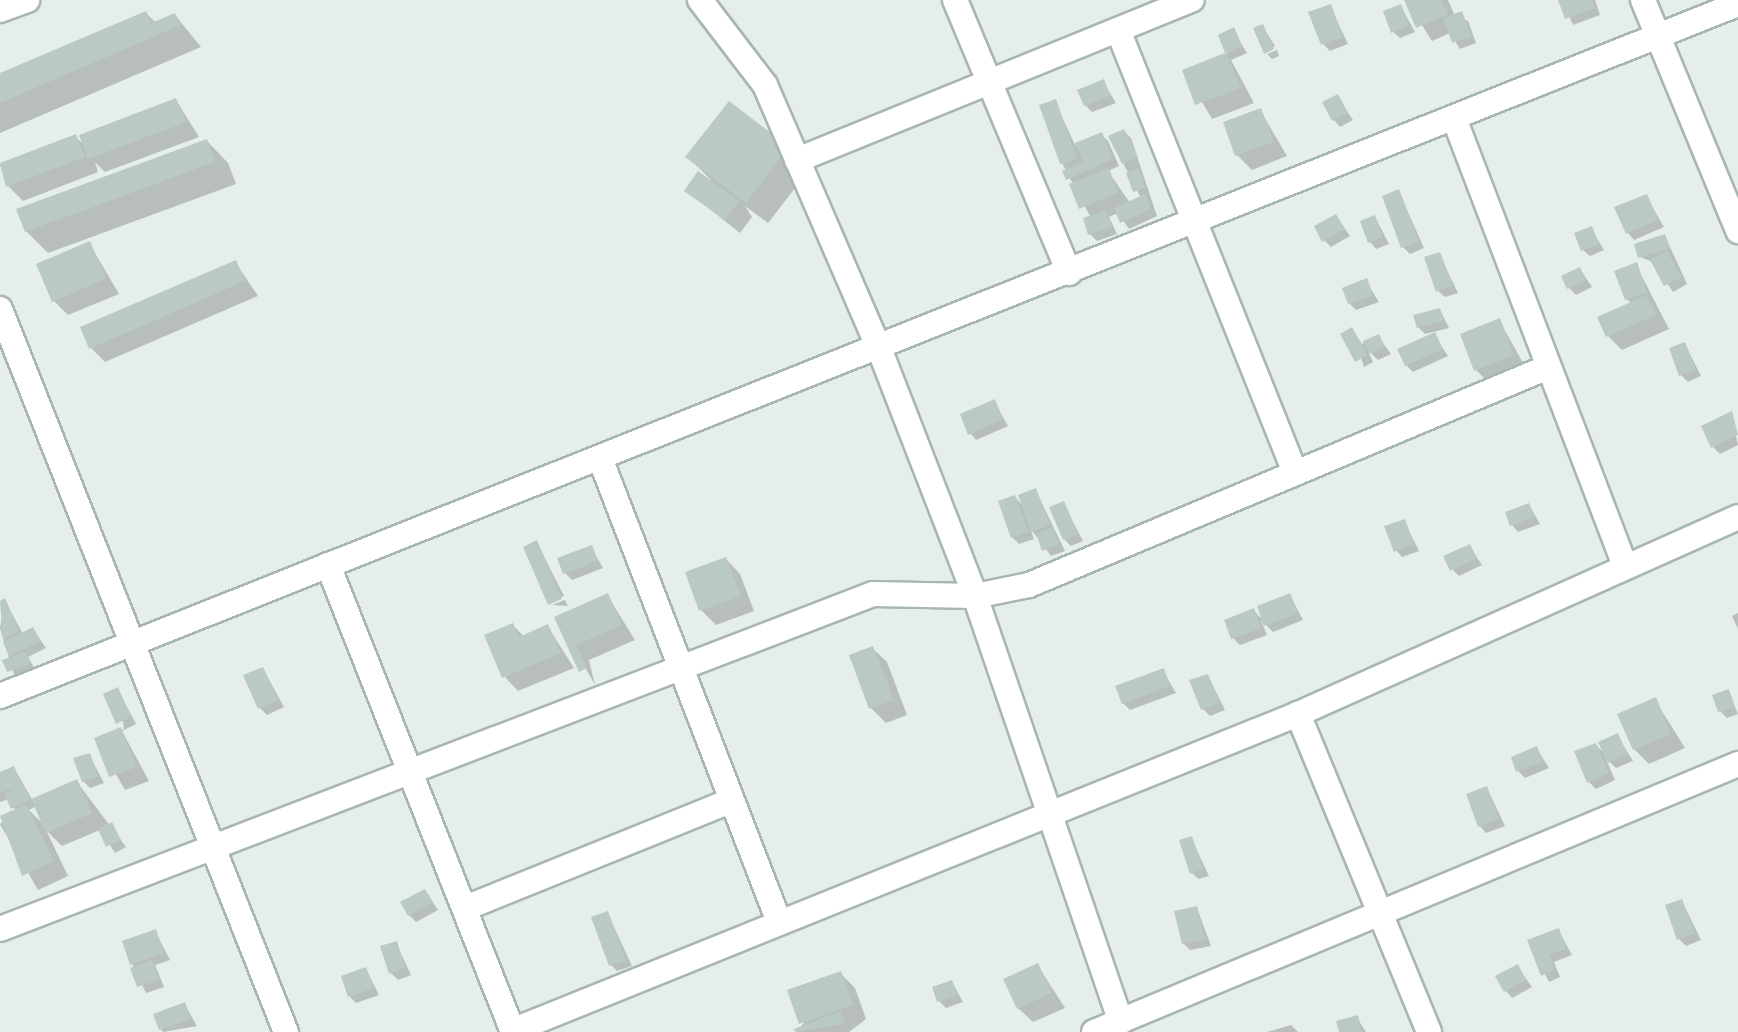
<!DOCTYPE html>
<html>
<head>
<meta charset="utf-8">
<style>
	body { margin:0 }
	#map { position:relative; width:1738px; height:1032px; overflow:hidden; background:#e5eeea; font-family:Poppins,sans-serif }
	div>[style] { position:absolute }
	.shadow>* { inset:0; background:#0003 }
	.building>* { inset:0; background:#bac9c3 }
	.roads { filter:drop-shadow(2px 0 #a8b6b1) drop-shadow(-2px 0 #a8b6b1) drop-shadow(0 2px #a8b6b1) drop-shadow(0 -2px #a8b6b1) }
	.minor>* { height:24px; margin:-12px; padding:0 12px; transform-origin:12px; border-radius:12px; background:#fff }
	span { translate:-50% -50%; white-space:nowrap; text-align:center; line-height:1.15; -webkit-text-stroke:6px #f6faf8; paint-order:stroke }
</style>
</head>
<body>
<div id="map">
	<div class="shadow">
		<div style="clip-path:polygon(1406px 0,1448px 0,1455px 16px,1468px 21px,1476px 43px,1460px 49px,1450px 33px,1432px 41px)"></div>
		<div style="clip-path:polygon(1562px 0,1595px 0,1600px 15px,1573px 25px)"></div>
		<div style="clip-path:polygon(1330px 6px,1348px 44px,1330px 51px,1323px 44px)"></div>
		<div style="clip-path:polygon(1401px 7px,1415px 32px,1400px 38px,1393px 32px)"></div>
		<div style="clip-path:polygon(146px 13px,156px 23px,175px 15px,201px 47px,0 133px,0 76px)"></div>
		<div style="clip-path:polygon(1263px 27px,1275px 46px,1266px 50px)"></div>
		<div style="clip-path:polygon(1233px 30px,1247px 53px,1231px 60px,1254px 103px,1212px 119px,1184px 71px,1227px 54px)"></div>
		<div style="clip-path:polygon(1277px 50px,1279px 56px,1272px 59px,1267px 54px)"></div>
		<div style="clip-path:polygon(1103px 82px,1116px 103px,1092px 112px,1085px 105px)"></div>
		<div style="clip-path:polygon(1337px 96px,1353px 120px,1340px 127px,1334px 120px)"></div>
		<div style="clip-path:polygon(176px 100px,199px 137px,105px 172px,95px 162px,98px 172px,23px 201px,8px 186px,0 165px,76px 137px,86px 147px)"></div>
		<div style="clip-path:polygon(1055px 102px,1075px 145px,1101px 134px,1108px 141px,1119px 166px,1108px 171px,1130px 203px,1141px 198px,1123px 163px,1124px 131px,1131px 138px,1157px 216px,1129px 229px,1118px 213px,1109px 217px,1117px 234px,1097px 241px,1090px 234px,1091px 218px,1062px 163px)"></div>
		<div style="clip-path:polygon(729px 104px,809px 170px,768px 223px,745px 206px,752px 217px,740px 233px,687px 191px,711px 180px,688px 157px)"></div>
		<div style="clip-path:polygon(1260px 110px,1287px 156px,1252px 170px,1237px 155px)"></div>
		<div style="clip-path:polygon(207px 141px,228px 163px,236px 184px,48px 253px,26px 231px)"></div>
		<div style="clip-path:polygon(1399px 192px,1424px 248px,1410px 254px,1403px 247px)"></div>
		<div style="clip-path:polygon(1646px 196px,1664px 227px,1634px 240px,1628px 233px)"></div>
		<div style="clip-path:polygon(1336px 216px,1350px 236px,1331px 247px,1324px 240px)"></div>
		<div style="clip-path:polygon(1375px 217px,1389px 244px,1376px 249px,1370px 242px)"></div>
		<div style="clip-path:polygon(1591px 228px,1604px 250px,1590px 256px,1583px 250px)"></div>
		<div style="clip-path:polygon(1665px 236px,1687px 284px,1673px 292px,1653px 262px,1640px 257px)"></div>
		<div style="clip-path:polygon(89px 243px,119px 294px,68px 315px,54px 301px)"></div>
		<div style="clip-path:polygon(1439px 254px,1458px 293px,1445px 297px,1438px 291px)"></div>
		<div style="clip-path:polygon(235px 262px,258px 296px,105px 362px,91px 348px)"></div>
		<div style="clip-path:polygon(1636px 265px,1669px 329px,1622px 350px,1608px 336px,1632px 304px,1627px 299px)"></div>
		<div style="clip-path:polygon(1580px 269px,1592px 287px,1576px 295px,1569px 288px)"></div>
		<div style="clip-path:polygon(1366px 281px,1379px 302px,1356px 310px,1349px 303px)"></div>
		<div style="clip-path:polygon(1440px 310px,1449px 328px,1425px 334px,1418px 327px)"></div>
		<div style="clip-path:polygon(1499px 320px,1527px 370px,1490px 384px,1476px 370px)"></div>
		<div style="clip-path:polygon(1352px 330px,1362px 344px,1378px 336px,1391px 354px,1378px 360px,1367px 349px,1373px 362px,1364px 367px)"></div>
		<div style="clip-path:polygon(1434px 335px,1448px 356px,1413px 372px,1406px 365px)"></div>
		<div style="clip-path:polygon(1685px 344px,1701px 376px,1688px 382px,1681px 375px)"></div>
		<div style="clip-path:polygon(994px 402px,1008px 426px,976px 440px,970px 433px)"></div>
		<div style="clip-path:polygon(1731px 413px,1738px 445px,1720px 454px,1713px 447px)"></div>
		<div style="clip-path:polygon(1036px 491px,1065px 551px,1051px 556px,1030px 528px,1034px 539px,1019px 544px,1012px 537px,1015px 497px,1024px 507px)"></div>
		<div style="clip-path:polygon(1063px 503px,1083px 541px,1071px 546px,1064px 539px)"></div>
		<div style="clip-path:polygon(1529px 505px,1540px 524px,1518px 532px,1512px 525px)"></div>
		<div style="clip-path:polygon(1404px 521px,1419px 551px,1402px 557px,1396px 550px)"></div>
		<div style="clip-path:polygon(537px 543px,564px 596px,550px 602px)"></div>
		<div style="clip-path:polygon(1469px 546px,1482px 565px,1459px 576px,1452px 569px)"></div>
		<div style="clip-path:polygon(591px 547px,603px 568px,572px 580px,565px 573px)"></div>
		<div style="clip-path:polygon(726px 559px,740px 574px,754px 611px,716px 625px,701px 610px,688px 573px)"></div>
		<div style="clip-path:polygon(607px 595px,635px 640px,589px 660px,595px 685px,557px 618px)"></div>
		<div style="clip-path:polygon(1290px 595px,1303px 620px,1273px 632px,1261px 620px,1267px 635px,1240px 645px,1233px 638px,1253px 610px,1265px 622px)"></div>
		<div style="clip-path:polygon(565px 600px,568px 606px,552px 605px)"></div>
		<div style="clip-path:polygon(5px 601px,23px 634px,33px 630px,46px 648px,28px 657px,36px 671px,15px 678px,0 628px)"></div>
		<div style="clip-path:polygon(1738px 613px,1738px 629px,1732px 616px)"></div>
		<div style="clip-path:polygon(513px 625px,524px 637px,548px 627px,574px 668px,518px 691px,504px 676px)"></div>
		<div style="clip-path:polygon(872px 648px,887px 662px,907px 715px,886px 723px,871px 708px)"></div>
		<div style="clip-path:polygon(263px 669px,284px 707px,267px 715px,260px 708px)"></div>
		<div style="clip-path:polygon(1163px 671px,1176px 693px,1130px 710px,1123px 703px)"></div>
		<div style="clip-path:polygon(1208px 676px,1225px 710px,1210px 716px,1203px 709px)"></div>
		<div style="clip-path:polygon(118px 690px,136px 724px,122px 731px,149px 781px,125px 790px,96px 739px,124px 729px)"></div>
		<div style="clip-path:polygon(1728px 691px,1738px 714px,1727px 718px,1720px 711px)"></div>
		<div style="clip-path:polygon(1655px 700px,1685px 748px,1649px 764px,1634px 749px)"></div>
		<div style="clip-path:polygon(1617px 735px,1633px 761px,1616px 768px,1605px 757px,1615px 780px,1596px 789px,1589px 782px,1596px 745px,1606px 755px)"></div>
		<div style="clip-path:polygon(1537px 749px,1549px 768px,1525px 778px,1518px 771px)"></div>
		<div style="clip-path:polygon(89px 755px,104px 783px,90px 788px,83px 781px)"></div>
		<div style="clip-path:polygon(evenodd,14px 768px,33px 801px,77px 782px,126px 847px,115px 853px,100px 830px,62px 846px,46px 830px,68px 876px,38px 890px,0 824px,16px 811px,9px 799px,0 802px,0 774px,14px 768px,36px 806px,44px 825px,29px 810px,36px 806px)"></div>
		<div style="clip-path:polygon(1487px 788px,1505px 826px,1486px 833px,1480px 826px)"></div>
		<div style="clip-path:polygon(1191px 838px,1209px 876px,1199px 879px,1192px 873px)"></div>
		<div style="clip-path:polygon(425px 891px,438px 910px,416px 922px,409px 915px)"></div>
		<div style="clip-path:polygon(1682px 901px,1701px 940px,1686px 946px,1679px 939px)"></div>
		<div style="clip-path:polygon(1197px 908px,1211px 946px,1190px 950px,1183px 943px)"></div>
		<div style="clip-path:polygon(608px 914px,632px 966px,617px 971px,610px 964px)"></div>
		<div style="clip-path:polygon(155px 931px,170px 960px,155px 965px,164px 987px,146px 993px,132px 964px)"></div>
		<div style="clip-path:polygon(1559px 931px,1572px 955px,1554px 962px,1560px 977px,1549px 982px,1529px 941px)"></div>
		<div style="clip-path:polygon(396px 943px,411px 975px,398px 980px,391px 973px)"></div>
		<div style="clip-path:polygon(1038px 966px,1065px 1008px,1033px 1022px,1018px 1008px)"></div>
		<div style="clip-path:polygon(1517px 966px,1532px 987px,1512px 998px,1506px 991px)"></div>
		<div style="clip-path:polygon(366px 969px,379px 995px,356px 1003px,349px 996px)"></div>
		<div style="clip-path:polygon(840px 973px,855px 988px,866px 1019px,849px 1032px,797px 1032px)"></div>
		<div style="clip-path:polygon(952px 982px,963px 1002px,946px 1008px,939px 1001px)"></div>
		<div style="clip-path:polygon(185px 1005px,197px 1026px,163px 1032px,161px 1029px)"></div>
		<div style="clip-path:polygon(1357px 1018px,1366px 1032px,1341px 1032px)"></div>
		<div style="clip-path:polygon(1291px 1025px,1298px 1032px,1267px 1032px)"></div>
	</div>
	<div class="building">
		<div style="clip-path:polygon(1404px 0,1441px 0,1448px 14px,1416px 28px)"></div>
		<div style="clip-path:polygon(1558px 0,1592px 0,1595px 8px,1565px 19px)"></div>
		<div style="clip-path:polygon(1331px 4px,1343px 37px,1321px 45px,1308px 12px)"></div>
		<div style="clip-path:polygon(1401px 4px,1409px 25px,1391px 33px,1383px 11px)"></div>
		<div style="clip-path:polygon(146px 11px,151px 23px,175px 13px,181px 25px,0 103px,0 73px)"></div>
		<div style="clip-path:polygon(1462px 11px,1471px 36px,1452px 43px,1443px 18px)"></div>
		<div style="clip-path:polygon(1263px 24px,1274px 49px,1264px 54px,1253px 28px)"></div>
		<div style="clip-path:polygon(1234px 27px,1242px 46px,1226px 53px,1241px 88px,1195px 105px,1182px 70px,1225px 53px,1218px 35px)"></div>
		<div style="clip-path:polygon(1104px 79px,1110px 96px,1084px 106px,1077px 90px)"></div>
		<div style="clip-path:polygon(1338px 94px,1348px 113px,1332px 121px,1322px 102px)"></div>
		<div style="clip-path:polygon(176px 98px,186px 122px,88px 159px,79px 135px)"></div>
		<div style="clip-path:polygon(1056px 99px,1077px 159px,1060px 164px,1039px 105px)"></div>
		<div style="clip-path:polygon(729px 101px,789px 147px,746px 203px,685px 157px)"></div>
		<div style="clip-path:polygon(1261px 108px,1274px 142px,1235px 156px,1223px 122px)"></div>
		<div style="clip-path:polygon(1124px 129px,1138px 157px,1122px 164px,1108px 136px)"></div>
		<div style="clip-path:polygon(1102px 132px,1113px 159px,1066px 180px,1062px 171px,1083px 162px,1075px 143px)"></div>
		<div style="clip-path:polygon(76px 134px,85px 157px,6px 187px,0 163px)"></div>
		<div style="clip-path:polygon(207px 139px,215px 162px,25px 232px,16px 209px)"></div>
		<div style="clip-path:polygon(1109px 168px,1118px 193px,1079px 209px,1069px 184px)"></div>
		<div style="clip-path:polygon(1139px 168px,1145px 188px,1133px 192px,1126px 173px)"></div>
		<div style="clip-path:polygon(698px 171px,739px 201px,725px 220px,684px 191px)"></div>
		<div style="clip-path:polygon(1399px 189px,1419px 242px,1401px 248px,1382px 196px)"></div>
		<div style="clip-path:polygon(1145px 194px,1151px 209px,1120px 223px,1114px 208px)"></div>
		<div style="clip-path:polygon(1647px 194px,1658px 220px,1626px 234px,1614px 207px)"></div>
		<div style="clip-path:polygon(1106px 210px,1112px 227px,1088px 235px,1083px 218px)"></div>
		<div style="clip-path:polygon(1336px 214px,1345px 229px,1322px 242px,1314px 226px)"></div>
		<div style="clip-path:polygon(1375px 215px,1383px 237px,1368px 243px,1360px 221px)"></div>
		<div style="clip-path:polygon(1592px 226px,1599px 244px,1581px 251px,1574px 233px)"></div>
		<div style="clip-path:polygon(1665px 234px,1670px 248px,1638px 258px,1634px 244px)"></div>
		<div style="clip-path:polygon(90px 241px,106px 279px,52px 302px,36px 264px)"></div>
		<div style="clip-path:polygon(1667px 251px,1682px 277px,1664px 286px,1650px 260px)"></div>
		<div style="clip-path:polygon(1440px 252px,1453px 286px,1436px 292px,1424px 257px)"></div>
		<div style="clip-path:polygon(236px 260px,245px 281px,89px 349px,80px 327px)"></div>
		<div style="clip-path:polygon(1637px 262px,1647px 292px,1625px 300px,1614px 271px)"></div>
		<div style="clip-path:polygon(1580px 267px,1586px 280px,1567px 289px,1561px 276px)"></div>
		<div style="clip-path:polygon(1367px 278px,1373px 295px,1348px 304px,1342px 288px)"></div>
		<div style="clip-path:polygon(1647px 295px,1656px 315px,1606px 337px,1597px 317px)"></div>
		<div style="clip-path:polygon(1440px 308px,1444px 321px,1417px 328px,1413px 315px)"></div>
		<div style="clip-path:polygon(1500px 318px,1514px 355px,1474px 371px,1460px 334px)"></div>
		<div style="clip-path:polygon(1352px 327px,1367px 355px,1355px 362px,1340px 334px)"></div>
		<div style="clip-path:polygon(1435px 332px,1443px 349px,1405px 366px,1397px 349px)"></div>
		<div style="clip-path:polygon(1379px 334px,1385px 347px,1369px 354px,1363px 341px)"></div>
		<div style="clip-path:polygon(1685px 342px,1696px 370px,1679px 376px,1669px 348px)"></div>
		<div style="clip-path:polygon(995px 399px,1003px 419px,968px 435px,960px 414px)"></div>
		<div style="clip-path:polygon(1732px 411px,1738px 435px,1711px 448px,1701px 426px)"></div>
		<div style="clip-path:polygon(1036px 488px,1050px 525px,1031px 532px,1018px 495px)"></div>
		<div style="clip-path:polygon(1015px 495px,1029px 532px,1011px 538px,998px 501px)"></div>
		<div style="clip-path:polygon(1064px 501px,1078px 534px,1063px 540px,1049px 507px)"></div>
		<div style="clip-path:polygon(1529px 503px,1535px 517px,1510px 526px,1505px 512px)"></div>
		<div style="clip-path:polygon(1405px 519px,1414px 544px,1394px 552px,1384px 526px)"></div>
		<div style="clip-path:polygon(1052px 527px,1059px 544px,1042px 551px,1036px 534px)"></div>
		<div style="clip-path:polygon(537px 540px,562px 599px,548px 605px,523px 547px)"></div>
		<div style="clip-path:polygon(1470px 544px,1477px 558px,1450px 571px,1443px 556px)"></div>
		<div style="clip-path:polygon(592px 545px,598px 561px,563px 574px,557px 558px)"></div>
		<div style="clip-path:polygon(726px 557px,741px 596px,699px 611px,685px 572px)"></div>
		<div style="clip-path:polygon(608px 593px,622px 625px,576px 645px,587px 668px,579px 672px,554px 617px)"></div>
		<div style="clip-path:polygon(1290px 593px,1298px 613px,1264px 626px,1257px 606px)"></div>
		<div style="clip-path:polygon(5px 598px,19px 631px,3px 639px,0 601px)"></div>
		<div style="clip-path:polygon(1254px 608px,1261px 628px,1231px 639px,1224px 620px)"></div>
		<div style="clip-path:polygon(513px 623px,519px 637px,548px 624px,561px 653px,502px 678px,484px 635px)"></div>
		<div style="clip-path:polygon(33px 627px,41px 641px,9px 656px,3px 642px)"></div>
		<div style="clip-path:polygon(873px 646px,894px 700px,869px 709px,849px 655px)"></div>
		<div style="clip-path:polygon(26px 652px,31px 664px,7px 672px,2px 660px)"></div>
		<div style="clip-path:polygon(263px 667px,278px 700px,258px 709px,243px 675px)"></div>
		<div style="clip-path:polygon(1164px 668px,1170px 686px,1122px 704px,1115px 686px)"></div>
		<div style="clip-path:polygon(1208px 674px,1220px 703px,1201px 710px,1189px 680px)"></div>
		<div style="clip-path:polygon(118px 687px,131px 717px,116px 724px,103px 694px)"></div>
		<div style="clip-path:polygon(1729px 689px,1735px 707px,1718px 712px,1712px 695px)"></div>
		<div style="clip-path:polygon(1656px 697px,1671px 734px,1633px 750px,1617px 714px)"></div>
		<div style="clip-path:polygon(121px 727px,136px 767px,109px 777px,94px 738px)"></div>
		<div style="clip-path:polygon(1618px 733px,1627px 754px,1608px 763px,1598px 742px)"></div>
		<div style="clip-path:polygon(1596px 743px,1609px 773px,1587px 783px,1574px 751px)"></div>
		<div style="clip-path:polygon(1537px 746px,1543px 762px,1516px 772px,1511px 757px)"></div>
		<div style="clip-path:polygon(90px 753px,98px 776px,82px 782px,73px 758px)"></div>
		<div style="clip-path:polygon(14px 766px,22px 785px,0 793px,0 772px)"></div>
		<div style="clip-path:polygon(77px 779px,92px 813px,46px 833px,31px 799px)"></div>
		<div style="clip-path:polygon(23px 784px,30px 799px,11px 809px,4px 794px)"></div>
		<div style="clip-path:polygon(1487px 786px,1499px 819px,1478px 827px,1466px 794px)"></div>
		<div style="clip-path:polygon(26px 804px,54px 861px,22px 876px,0 816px)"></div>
		<div style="clip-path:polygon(112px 822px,121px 840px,106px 847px,98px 829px)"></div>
		<div style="clip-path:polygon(1192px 836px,1203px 869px,1190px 874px,1179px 840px)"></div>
		<div style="clip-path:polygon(425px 889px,433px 902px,408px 916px,400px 902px)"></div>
		<div style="clip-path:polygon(1682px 899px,1695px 933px,1677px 940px,1665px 905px)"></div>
		<div style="clip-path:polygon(1197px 906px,1205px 939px,1182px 944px,1174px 911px)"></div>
		<div style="clip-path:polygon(608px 911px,626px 960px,609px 966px,591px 917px)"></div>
		<div style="clip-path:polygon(1559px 928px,1566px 949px,1549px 955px,1554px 970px,1541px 976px,1527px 940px)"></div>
		<div style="clip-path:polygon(156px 929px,164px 953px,130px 965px,122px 941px)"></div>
		<div style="clip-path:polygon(397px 941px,405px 968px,389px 974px,380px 946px)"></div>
		<div style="clip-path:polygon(152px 960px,159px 980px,137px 987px,130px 968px)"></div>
		<div style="clip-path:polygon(1038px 963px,1052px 993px,1017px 1009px,1003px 979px)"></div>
		<div style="clip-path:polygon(1518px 964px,1526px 980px,1504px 992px,1495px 976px)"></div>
		<div style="clip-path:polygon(366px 967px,374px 988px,348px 997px,341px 976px)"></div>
		<div style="clip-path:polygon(841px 971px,853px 1005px,799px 1024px,787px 990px)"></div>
		<div style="clip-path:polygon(952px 980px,957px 995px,937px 1002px,932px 987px)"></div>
		<div style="clip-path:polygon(185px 1002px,191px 1019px,159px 1030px,153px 1014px)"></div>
		<div style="clip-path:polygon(841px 1011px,845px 1024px,795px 1032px,794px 1029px)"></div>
		<div style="clip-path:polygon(1358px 1015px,1362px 1032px,1339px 1032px,1336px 1021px)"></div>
	</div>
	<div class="roads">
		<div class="minor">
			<div style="left:700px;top:0;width:107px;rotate:52.6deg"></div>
			<div style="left:765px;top:85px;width:287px;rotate:66.6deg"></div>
			<div style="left:879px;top:348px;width:266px;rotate:68.8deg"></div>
			<div style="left:975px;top:596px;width:450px;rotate:71.1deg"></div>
			<div style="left:955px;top:0;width:296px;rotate:67.3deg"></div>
			<div style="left:1643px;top:0;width:250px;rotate:67.6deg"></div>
			<div style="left:0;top:10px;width:29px;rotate:-20deg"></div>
			<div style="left:1118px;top:30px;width:477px;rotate:68.2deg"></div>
			<div style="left:1454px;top:118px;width:479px;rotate:69.1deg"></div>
			<div style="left:797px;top:160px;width:426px;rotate:-22.1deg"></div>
			<div style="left:0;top:309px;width:778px;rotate:68.42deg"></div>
			<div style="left:600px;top:458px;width:497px;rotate:68.9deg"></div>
			<div style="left:328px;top:565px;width:502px;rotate:68.39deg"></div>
			<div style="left:0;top:696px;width:1871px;rotate:-21.71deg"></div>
			<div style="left:1298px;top:714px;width:344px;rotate:67.6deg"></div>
			<div style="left:468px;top:907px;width:283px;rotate:-22deg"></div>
			<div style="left:0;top:929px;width:935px;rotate:-20.99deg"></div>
			<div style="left:873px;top:594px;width:102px;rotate:1.1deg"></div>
			<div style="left:975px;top:596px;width:55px;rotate:-11.5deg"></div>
			<div style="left:1029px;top:585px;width:563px;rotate:-22.78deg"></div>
			<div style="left:512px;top:1031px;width:848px;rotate:-21.96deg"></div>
			<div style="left:1298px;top:714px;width:482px;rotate:-24.1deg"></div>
			<div style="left:1094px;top:1032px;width:698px;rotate:-22.59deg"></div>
		</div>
	</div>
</div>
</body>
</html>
